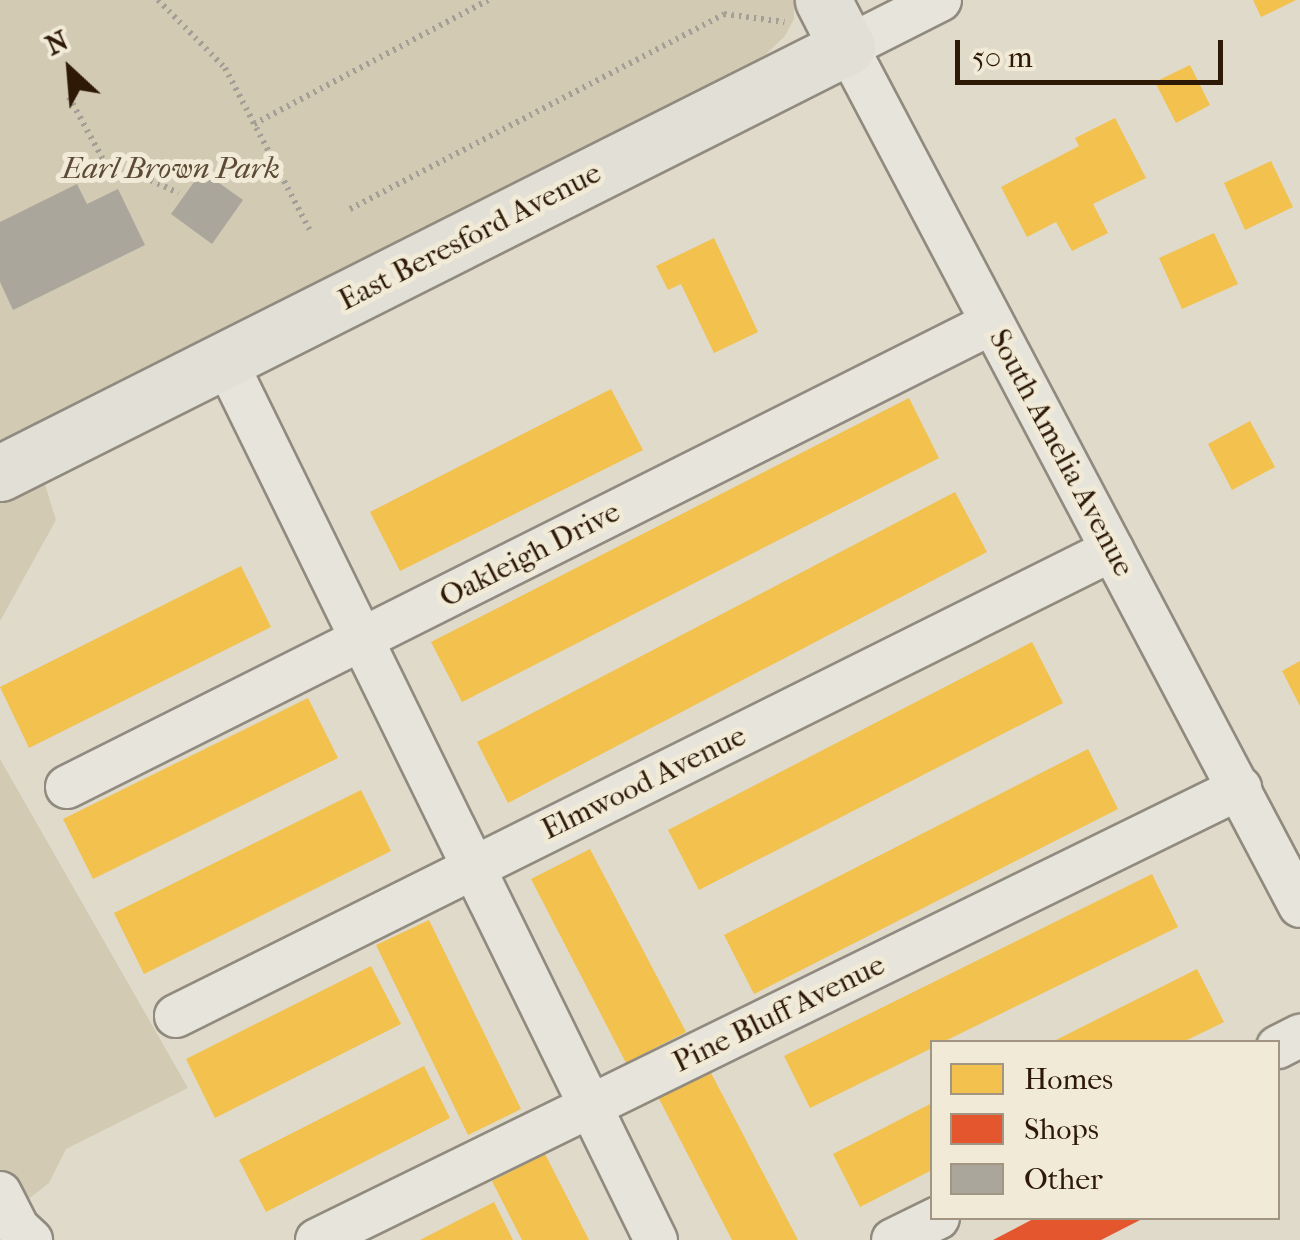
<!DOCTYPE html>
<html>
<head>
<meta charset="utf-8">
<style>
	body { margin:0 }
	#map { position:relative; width:1300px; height:1240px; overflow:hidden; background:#dfdaca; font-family:"IM FELL French Canon",serif }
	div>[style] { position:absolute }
	.green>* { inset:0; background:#d2cab3 }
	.homes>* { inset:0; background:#f2c14e }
	.shops>* { inset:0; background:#e4572e }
	.building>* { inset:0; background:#aba69b }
	.path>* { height:6px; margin-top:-3px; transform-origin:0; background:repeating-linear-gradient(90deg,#a39e96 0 2.5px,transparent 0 7.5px) }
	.roads { filter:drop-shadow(2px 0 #908a7f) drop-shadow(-2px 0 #908a7f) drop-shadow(0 2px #908a7f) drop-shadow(0 -2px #908a7f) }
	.minor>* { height:42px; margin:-21px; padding:0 21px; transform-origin:21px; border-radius:21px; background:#e7e4dc }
	.major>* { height:55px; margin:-27.5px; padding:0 27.5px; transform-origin:27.5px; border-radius:27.5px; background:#e2dfd6 }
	span { translate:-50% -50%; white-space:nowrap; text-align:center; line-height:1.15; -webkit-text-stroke:10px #f0ead7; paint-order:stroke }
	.park-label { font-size:30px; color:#5c4a34; font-style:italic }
	.street-label { font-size:30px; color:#2d1905 }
	.legend { position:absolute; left:930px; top:1040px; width:350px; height:180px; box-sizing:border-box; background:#f0ead7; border:2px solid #a29683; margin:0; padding:12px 18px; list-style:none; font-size:30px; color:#2d1905 }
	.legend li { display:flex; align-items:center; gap:20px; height:50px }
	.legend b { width:50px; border:2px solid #a29683 }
	.north { position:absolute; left:20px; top:20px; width:100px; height:100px; -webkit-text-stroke:8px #f0ead7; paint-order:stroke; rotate:334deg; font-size:28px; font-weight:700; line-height:40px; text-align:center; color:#2d1905 }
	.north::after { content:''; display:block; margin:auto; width:35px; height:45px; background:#2d1905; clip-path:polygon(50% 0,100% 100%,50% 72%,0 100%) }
	.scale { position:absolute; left:955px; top:40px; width:268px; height:45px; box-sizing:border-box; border:5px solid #2d1905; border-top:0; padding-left:12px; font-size:30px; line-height:35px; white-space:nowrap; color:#2d1905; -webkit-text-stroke:8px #f0ead7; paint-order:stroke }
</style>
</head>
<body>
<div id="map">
	<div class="green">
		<div style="clip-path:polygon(0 0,794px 0,794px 19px,785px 36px,765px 55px,0 443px)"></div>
		<div style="clip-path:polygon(42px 475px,56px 520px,0 621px,0 496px)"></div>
		<div style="clip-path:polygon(0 759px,188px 1088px,66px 1149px,49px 1183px,0 1221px)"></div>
	</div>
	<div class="homes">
		<div style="clip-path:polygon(1253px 0,1296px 0,1261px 17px)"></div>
		<div style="clip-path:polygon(1190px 65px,1210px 105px,1176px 123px,1155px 82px)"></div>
		<div style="clip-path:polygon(1115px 118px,1146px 178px,1093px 204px,1108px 233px,1072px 251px,1056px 222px,1027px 237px,1001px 187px,1079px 146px,1075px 138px)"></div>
		<div style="clip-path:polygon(1271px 161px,1293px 207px,1245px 230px,1224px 183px)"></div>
		<div style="clip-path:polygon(1214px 233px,1238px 284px,1182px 309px,1159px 258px)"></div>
		<div style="clip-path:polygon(714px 238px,758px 332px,714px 353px,681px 284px,668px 290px,656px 266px)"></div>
		<div style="clip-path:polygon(611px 389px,643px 450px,400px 571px,370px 512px)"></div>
		<div style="clip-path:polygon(909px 398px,939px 458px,462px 702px,431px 642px)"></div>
		<div style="clip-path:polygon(1250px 421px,1275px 467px,1232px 490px,1208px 444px)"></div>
		<div style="clip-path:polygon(955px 492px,987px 552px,508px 803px,477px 742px)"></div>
		<div style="clip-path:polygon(241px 566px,271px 627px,29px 748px,0 687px)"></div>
		<div style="clip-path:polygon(1032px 642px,1063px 703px,699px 890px,668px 830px)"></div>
		<div style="clip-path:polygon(1300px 661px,1300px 706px,1282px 671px)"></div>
		<div style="clip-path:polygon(308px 698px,338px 758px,93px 879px,63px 819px)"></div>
		<div style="clip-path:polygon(1088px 749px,1118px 809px,754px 994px,724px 935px)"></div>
		<div style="clip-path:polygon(361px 790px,391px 851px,144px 974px,114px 913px)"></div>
		<div style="clip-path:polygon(590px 849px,686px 1032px,626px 1063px,531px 879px)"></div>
		<div style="clip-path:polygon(1152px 874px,1178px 927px,943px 1042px,932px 1042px,932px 1048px,810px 1108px,784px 1056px)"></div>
		<div style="clip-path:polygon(429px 920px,521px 1109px,468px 1135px,376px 945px)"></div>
		<div style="clip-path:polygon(371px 966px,401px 1024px,215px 1118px,186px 1059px)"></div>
		<div style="clip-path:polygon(1197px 969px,1224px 1022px,1183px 1042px,1052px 1042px)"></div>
		<div style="clip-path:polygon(424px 1066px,450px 1118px,266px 1212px,239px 1160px)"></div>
		<div style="clip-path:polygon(710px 1071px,798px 1240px,732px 1240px,658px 1097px)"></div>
		<div style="clip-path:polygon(932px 1103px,932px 1170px,860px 1207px,833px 1154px)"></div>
		<div style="clip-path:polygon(545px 1154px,589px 1240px,522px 1240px,492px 1181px)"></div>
		<div style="clip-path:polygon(494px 1202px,513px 1240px,420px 1240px)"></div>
	</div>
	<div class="shops">
		<div style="clip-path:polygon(1035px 1218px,1144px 1218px,1101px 1240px,993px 1240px)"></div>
	</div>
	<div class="building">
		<div style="clip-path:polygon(202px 171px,243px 200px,212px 244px,171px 214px)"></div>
		<div style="clip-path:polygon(77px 184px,87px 204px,118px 189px,145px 245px,13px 310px,0 282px,0 222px)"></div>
	</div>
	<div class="path">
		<div style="left:158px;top:0;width:95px;rotate:45.4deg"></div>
		<div style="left:225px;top:68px;width:182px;rotate:62.4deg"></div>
		<div style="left:69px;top:97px;width:90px;rotate:61.4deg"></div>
		<div style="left:112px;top:176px;width:32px;rotate:2deg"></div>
		<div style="left:144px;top:177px;width:38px;rotate:25deg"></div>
		<div style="left:254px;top:124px;width:265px;rotate:-27.9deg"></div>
		<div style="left:350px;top:209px;width:422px;rotate:-27.5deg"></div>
		<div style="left:724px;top:14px;width:61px;rotate:7.6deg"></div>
	</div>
	<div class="roads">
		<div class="minor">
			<div style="left:940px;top:0;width:104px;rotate:153.2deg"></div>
			<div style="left:847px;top:47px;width:971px;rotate:62.19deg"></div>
			<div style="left:225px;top:360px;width:980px;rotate:63.91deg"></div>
			<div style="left:67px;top:787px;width:1035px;rotate:-26.64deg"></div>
			<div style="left:176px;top:1016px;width:1046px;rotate:-26.47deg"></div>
			<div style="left:1278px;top:1047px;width:25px;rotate:-27deg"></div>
			<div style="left:0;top:1193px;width:39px;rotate:63deg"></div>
			<div style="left:18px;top:1228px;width:18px;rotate:43deg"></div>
			<div style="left:317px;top:1240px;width:1028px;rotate:-26.09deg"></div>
			<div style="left:893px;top:1240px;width:50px;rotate:-26.1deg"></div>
		</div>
		<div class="major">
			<div style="left:0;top:473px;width:948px;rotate:-26.7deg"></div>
			<div style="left:847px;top:47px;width:53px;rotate:-117.1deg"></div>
		</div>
	</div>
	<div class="park-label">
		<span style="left:171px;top:169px">Earl Brown Park</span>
	</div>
	<div class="street-label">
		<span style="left:470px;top:237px;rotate:-27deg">East Beresford Avenue</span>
		<span style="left:1061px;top:453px;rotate:62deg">South Amelia Avenue</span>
		<span style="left:530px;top:555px;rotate:-27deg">Oakleigh Drive</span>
		<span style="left:644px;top:783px;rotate:-26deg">Elmwood Avenue</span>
		<span style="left:779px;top:1014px;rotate:-26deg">Pine Bluff Avenue</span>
	</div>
	<ul class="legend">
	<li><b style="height:28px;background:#f2c14e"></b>Homes</li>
	<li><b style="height:28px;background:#e4572e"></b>Shops</li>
	<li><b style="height:28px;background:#aba69b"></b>Other</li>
	</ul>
	<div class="north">N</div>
	<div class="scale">50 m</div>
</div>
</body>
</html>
